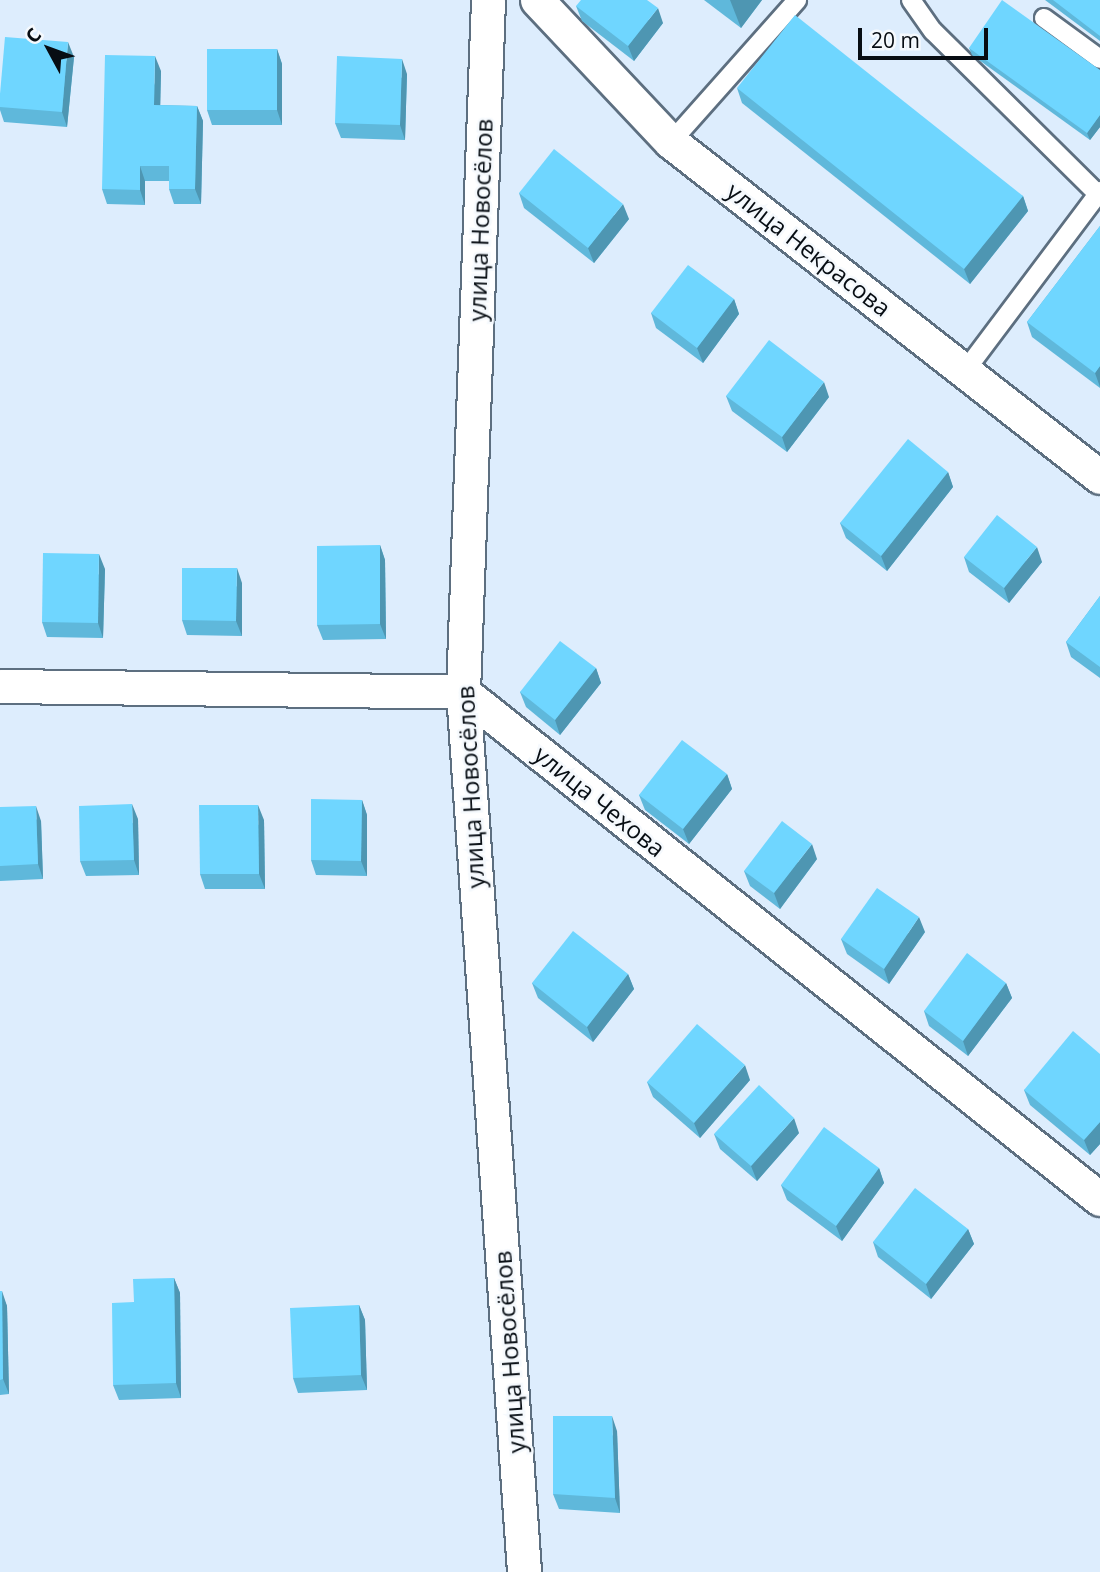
<!DOCTYPE html>
<html>
<head>
<meta charset="utf-8">
<style>
	body { margin:0 }
	#map { position:relative; width:1100px; height:1572px; overflow:hidden; background:#ddedfd; font-family:"Open Sans",sans-serif }
	div>[style] { position:absolute }
	.roads { filter:drop-shadow(2px 0 #5d6f80) drop-shadow(-2px 0 #5d6f80) drop-shadow(0 2px #5d6f80) drop-shadow(0 -2px #5d6f80) }
	.service>* { height:18px; margin:-9px; padding:0 9px; transform-origin:9px; border-radius:9px; background:#fff }
	.minor>* { height:33px; margin:-16.5px; padding:0 16.5px; transform-origin:16.5px; border-radius:16.5px; background:#fff }
	.wall>* { inset:0; background:#5fb8db }
	.shaded-wall>* { inset:0; background:#4e96b2 }
	.building>* { inset:0; background:#6fd6ff }
	span { translate:-50% -50%; white-space:nowrap; text-align:center; line-height:1.15; -webkit-text-stroke:5px #f5f9fd; paint-order:stroke }
	.street-label { font-size:24px; color:#070d13 }
	.north { position:absolute; left:14px; top:14px; width:70px; height:70px; -webkit-text-stroke:5px #f5f9fd; paint-order:stroke; rotate:311deg; font-size:19px; font-weight:700; line-height:28px; text-align:center; color:#070d13 }
	.north::after { content:''; display:block; margin:auto; width:24px; height:32px; background:#070d13; clip-path:polygon(50% 0,100% 100%,50% 72%,0 100%) }
	.scale { position:absolute; left:858px; top:28px; width:130px; height:32px; box-sizing:border-box; border:4px solid #070d13; border-top:0; padding-left:9px; font-size:21px; line-height:24px; white-space:nowrap; color:#070d13; -webkit-text-stroke:5px #f5f9fd; paint-order:stroke }
</style>
</head>
<body>
<div id="map">
	<div class="roads">
		<div class="service">
			<div style="left:911px;top:0;width:38px;rotate:55deg"></div>
			<div style="left:933px;top:31px;width:232px;rotate:44.7deg"></div>
			<div style="left:1044px;top:18px;width:69px;rotate:36.2deg"></div>
			<div style="left:671px;top:142px;width:190px;rotate:-48.4deg"></div>
			<div style="left:965px;top:371px;width:225px;rotate:-53.1deg"></div>
		</div>
		<div class="minor">
			<div style="left:488px;top:0;width:692px;rotate:92.07deg"></div>
			<div style="left:463px;top:692px;width:882px;rotate:86.03deg"></div>
			<div style="left:537px;top:0;width:195px;rotate:46.7deg"></div>
			<div style="left:671px;top:142px;width:544px;rotate:37.99deg"></div>
			<div style="left:0;top:686px;width:463px;rotate:0.7deg"></div>
			<div style="left:463px;top:692px;width:814px;rotate:38.52deg"></div>
		</div>
	</div>
	<div class="wall">
		<div style="clip-path:polygon(704px 0,762px 0,741px 28px)"></div>
		<div style="clip-path:polygon(1045px 0,1100px 0,1100px 41px)"></div>
		<div style="clip-path:polygon(576px 6px,663px 23px,634px 61px,582px 21px)"></div>
		<div style="clip-path:polygon(969px 48px,1100px 70px,1100px 127px,1090px 140px,972px 55px)"></div>
		<div style="clip-path:polygon(277px 49px,282px 64px,282px 125px,212px 125px,207px 110px)"></div>
		<div style="clip-path:polygon(74px 57px,67px 127px,4px 122px,0 110px,0 94px)"></div>
		<div style="clip-path:polygon(161px 71px,160px 105px,197px 106px,203px 121px,201px 204px,174px 204px,169px 189px,169px 181px,145px 181px,145px 205px,107px 204px,102px 189px)"></div>
		<div style="clip-path:polygon(407px 74px,405px 140px,341px 138px,335px 123px)"></div>
		<div style="clip-path:polygon(737px 88px,1023px 196px,1028px 211px,970px 284px,742px 103px)"></div>
		<div style="clip-path:polygon(519px 193px,629px 219px,594px 263px,524px 208px)"></div>
		<div style="clip-path:polygon(1100px 226px,1100px 388px,1032px 337px,1027px 322px)"></div>
		<div style="clip-path:polygon(734px 299px,739px 314px,703px 363px,656px 328px,651px 313px)"></div>
		<div style="clip-path:polygon(726px 396px,829px 397px,787px 452px,732px 411px)"></div>
		<div style="clip-path:polygon(948px 472px,953px 487px,887px 571px,846px 538px,840px 523px)"></div>
		<div style="clip-path:polygon(380px 545px,385px 560px,386px 639px,323px 640px,317px 625px)"></div>
		<div style="clip-path:polygon(964px 557px,1042px 562px,1009px 603px,969px 572px)"></div>
		<div style="clip-path:polygon(105px 569px,103px 638px,47px 637px,42px 622px)"></div>
		<div style="clip-path:polygon(242px 583px,242px 636px,187px 635px,182px 620px)"></div>
		<div style="clip-path:polygon(1100px 596px,1100px 678px,1071px 657px,1066px 642px)"></div>
		<div style="clip-path:polygon(596px 668px,601px 683px,560px 735px,526px 707px,520px 692px)"></div>
		<div style="clip-path:polygon(727px 774px,732px 789px,689px 844px,645px 810px,639px 795px)"></div>
		<div style="clip-path:polygon(362px 800px,367px 815px,367px 876px,316px 875px,311px 860px)"></div>
		<div style="clip-path:polygon(0 807px,41px 821px,43px 879px,0 881px)"></div>
		<div style="clip-path:polygon(138px 819px,139px 875px,86px 876px,80px 861px)"></div>
		<div style="clip-path:polygon(264px 820px,265px 889px,205px 889px,200px 874px)"></div>
		<div style="clip-path:polygon(817px 859px,780px 909px,750px 886px,744px 871px)"></div>
		<div style="clip-path:polygon(925px 932px,889px 984px,847px 954px,841px 939px)"></div>
		<div style="clip-path:polygon(628px 974px,634px 989px,593px 1042px,538px 998px,532px 983px)"></div>
		<div style="clip-path:polygon(1006px 983px,1012px 998px,968px 1056px,929px 1026px,924px 1011px)"></div>
		<div style="clip-path:polygon(1100px 1054px,1100px 1144px,1090px 1155px,1030px 1105px,1024px 1090px)"></div>
		<div style="clip-path:polygon(750px 1080px,700px 1138px,653px 1097px,647px 1082px)"></div>
		<div style="clip-path:polygon(799px 1133px,757px 1181px,720px 1149px,714px 1134px)"></div>
		<div style="clip-path:polygon(879px 1168px,884px 1183px,842px 1241px,787px 1200px,781px 1185px)"></div>
		<div style="clip-path:polygon(968px 1229px,974px 1244px,931px 1299px,878px 1257px,873px 1242px)"></div>
		<div style="clip-path:polygon(174px 1278px,180px 1293px,181px 1398px,119px 1400px,113px 1385px,134px 1302px)"></div>
		<div style="clip-path:polygon(0 1291px,7px 1306px,9px 1394px,0 1395px)"></div>
		<div style="clip-path:polygon(359px 1305px,365px 1320px,367px 1390px,298px 1393px,293px 1378px)"></div>
		<div style="clip-path:polygon(617px 1431px,620px 1513px,559px 1509px,553px 1494px)"></div>
	</div>
	<div class="shaded-wall">
		<div style="clip-path:polygon(730px 0,762px 0,741px 28px)"></div>
		<div style="clip-path:polygon(658px 8px,663px 23px,634px 61px,628px 46px)"></div>
		<div style="clip-path:polygon(68px 42px,74px 57px,67px 127px,62px 112px)"></div>
		<div style="clip-path:polygon(277px 49px,282px 64px,282px 125px,277px 110px)"></div>
		<div style="clip-path:polygon(155px 56px,161px 71px,160px 120px,154px 105px)"></div>
		<div style="clip-path:polygon(402px 59px,407px 74px,405px 140px,400px 125px)"></div>
		<div style="clip-path:polygon(197px 106px,203px 121px,201px 204px,195px 189px)"></div>
		<div style="clip-path:polygon(1100px 115px,1100px 127px,1090px 140px,1087px 133px)"></div>
		<div style="clip-path:polygon(140px 166px,145px 181px,145px 205px,140px 190px)"></div>
		<div style="clip-path:polygon(1023px 196px,1028px 211px,970px 284px,964px 269px)"></div>
		<div style="clip-path:polygon(623px 204px,629px 219px,594px 263px,588px 248px)"></div>
		<div style="clip-path:polygon(734px 299px,739px 314px,703px 363px,697px 348px)"></div>
		<div style="clip-path:polygon(1100px 366px,1100px 387px,1095px 373px)"></div>
		<div style="clip-path:polygon(824px 382px,829px 397px,787px 452px,782px 437px)"></div>
		<div style="clip-path:polygon(948px 472px,953px 487px,887px 571px,881px 556px)"></div>
		<div style="clip-path:polygon(380px 545px,385px 560px,386px 639px,380px 624px)"></div>
		<div style="clip-path:polygon(1037px 547px,1042px 562px,1009px 603px,1004px 588px)"></div>
		<div style="clip-path:polygon(99px 554px,105px 569px,103px 638px,98px 623px)"></div>
		<div style="clip-path:polygon(237px 568px,242px 583px,242px 636px,236px 621px)"></div>
		<div style="clip-path:polygon(596px 668px,601px 683px,560px 735px,555px 720px)"></div>
		<div style="clip-path:polygon(727px 774px,732px 789px,689px 844px,683px 829px)"></div>
		<div style="clip-path:polygon(362px 800px,367px 815px,367px 876px,361px 861px)"></div>
		<div style="clip-path:polygon(132px 804px,138px 819px,139px 875px,134px 860px)"></div>
		<div style="clip-path:polygon(258px 805px,264px 820px,265px 889px,259px 874px)"></div>
		<div style="clip-path:polygon(36px 806px,41px 821px,43px 879px,38px 864px)"></div>
		<div style="clip-path:polygon(812px 844px,817px 859px,780px 909px,774px 893px)"></div>
		<div style="clip-path:polygon(919px 917px,925px 932px,889px 984px,884px 969px)"></div>
		<div style="clip-path:polygon(628px 974px,634px 989px,593px 1042px,587px 1027px)"></div>
		<div style="clip-path:polygon(1006px 983px,1012px 998px,968px 1056px,963px 1041px)"></div>
		<div style="clip-path:polygon(745px 1065px,750px 1080px,700px 1138px,694px 1123px)"></div>
		<div style="clip-path:polygon(794px 1118px,799px 1133px,757px 1181px,751px 1166px)"></div>
		<div style="clip-path:polygon(1100px 1122px,1100px 1144px,1090px 1155px,1084px 1140px)"></div>
		<div style="clip-path:polygon(879px 1168px,884px 1183px,842px 1241px,836px 1226px)"></div>
		<div style="clip-path:polygon(968px 1229px,974px 1244px,931px 1299px,926px 1284px)"></div>
		<div style="clip-path:polygon(174px 1278px,180px 1293px,181px 1398px,176px 1383px)"></div>
		<div style="clip-path:polygon(2px 1291px,7px 1306px,9px 1394px,3px 1379px)"></div>
		<div style="clip-path:polygon(359px 1305px,365px 1320px,367px 1390px,361px 1375px)"></div>
		<div style="clip-path:polygon(612px 1416px,617px 1431px,620px 1513px,615px 1498px)"></div>
	</div>
	<div class="building">
		<div style="clip-path:polygon(581px 0,647px 0,658px 8px,628px 46px,576px 6px)"></div>
		<div style="clip-path:polygon(1002px 0,1100px 70px,1100px 115px,1087px 133px,969px 48px)"></div>
		<div style="clip-path:polygon(1053px 0,1100px 0,1100px 36px)"></div>
		<div style="clip-path:polygon(795px 15px,1023px 196px,964px 269px,737px 88px)"></div>
		<div style="clip-path:polygon(5px 37px,68px 42px,62px 112px,0 107px,0 94px)"></div>
		<div style="clip-path:polygon(207px 49px,277px 49px,277px 110px,207px 110px)"></div>
		<div style="clip-path:polygon(105px 55px,155px 56px,154px 105px,197px 106px,195px 189px,169px 189px,169px 166px,140px 166px,140px 190px,102px 189px)"></div>
		<div style="clip-path:polygon(337px 56px,402px 59px,400px 125px,335px 123px)"></div>
		<div style="clip-path:polygon(554px 149px,623px 204px,588px 248px,519px 193px)"></div>
		<div style="clip-path:polygon(1100px 226px,1100px 366px,1095px 373px,1027px 322px)"></div>
		<div style="clip-path:polygon(688px 265px,734px 299px,697px 348px,651px 313px)"></div>
		<div style="clip-path:polygon(769px 340px,824px 382px,782px 437px,726px 396px)"></div>
		<div style="clip-path:polygon(908px 439px,948px 472px,881px 556px,840px 523px)"></div>
		<div style="clip-path:polygon(997px 515px,1037px 547px,1004px 588px,964px 557px)"></div>
		<div style="clip-path:polygon(380px 545px,380px 624px,317px 625px,317px 546px)"></div>
		<div style="clip-path:polygon(43px 553px,99px 554px,98px 623px,42px 622px)"></div>
		<div style="clip-path:polygon(182px 568px,237px 568px,236px 621px,182px 620px)"></div>
		<div style="clip-path:polygon(1100px 596px,1100px 667px,1066px 642px)"></div>
		<div style="clip-path:polygon(560px 641px,596px 668px,555px 720px,520px 692px)"></div>
		<div style="clip-path:polygon(682px 740px,727px 774px,683px 829px,639px 795px)"></div>
		<div style="clip-path:polygon(311px 799px,362px 800px,361px 861px,311px 860px)"></div>
		<div style="clip-path:polygon(132px 804px,134px 860px,80px 861px,79px 806px)"></div>
		<div style="clip-path:polygon(199px 805px,258px 805px,259px 874px,200px 874px)"></div>
		<div style="clip-path:polygon(36px 806px,38px 864px,0 866px,0 807px)"></div>
		<div style="clip-path:polygon(782px 821px,812px 844px,774px 893px,744px 871px)"></div>
		<div style="clip-path:polygon(877px 888px,919px 917px,884px 969px,841px 939px)"></div>
		<div style="clip-path:polygon(573px 931px,628px 974px,587px 1027px,532px 983px)"></div>
		<div style="clip-path:polygon(967px 953px,1006px 983px,963px 1041px,924px 1011px)"></div>
		<div style="clip-path:polygon(697px 1024px,745px 1065px,694px 1123px,647px 1082px)"></div>
		<div style="clip-path:polygon(1073px 1031px,1100px 1054px,1100px 1122px,1084px 1140px,1024px 1090px)"></div>
		<div style="clip-path:polygon(759px 1085px,794px 1118px,751px 1166px,714px 1134px)"></div>
		<div style="clip-path:polygon(824px 1127px,879px 1168px,836px 1226px,781px 1185px)"></div>
		<div style="clip-path:polygon(915px 1188px,968px 1229px,926px 1284px,873px 1242px)"></div>
		<div style="clip-path:polygon(174px 1278px,176px 1383px,113px 1385px,112px 1303px,134px 1302px,133px 1279px)"></div>
		<div style="clip-path:polygon(0 1291px,2px 1291px,3px 1379px,0 1380px)"></div>
		<div style="clip-path:polygon(359px 1305px,361px 1375px,293px 1378px,290px 1308px)"></div>
		<div style="clip-path:polygon(553px 1416px,612px 1416px,615px 1498px,553px 1494px)"></div>
	</div>
	<div class="street-label">
		<span style="left:480px;top:220px;rotate:-88deg">улица Новосёлов</span>
		<span style="left:809px;top:249px;rotate:38deg">улица Некрасова</span>
		<span style="left:470px;top:787px;rotate:-93deg">улица Новосёлов</span>
		<span style="left:600px;top:801px;rotate:39deg">улица Чехова</span>
		<span style="left:509px;top:1352px;rotate:-94deg">улица Новосёлов</span>
	</div>
	<div class="north">С</div>
	<div class="scale">20 m</div>
</div>
</body>
</html>
